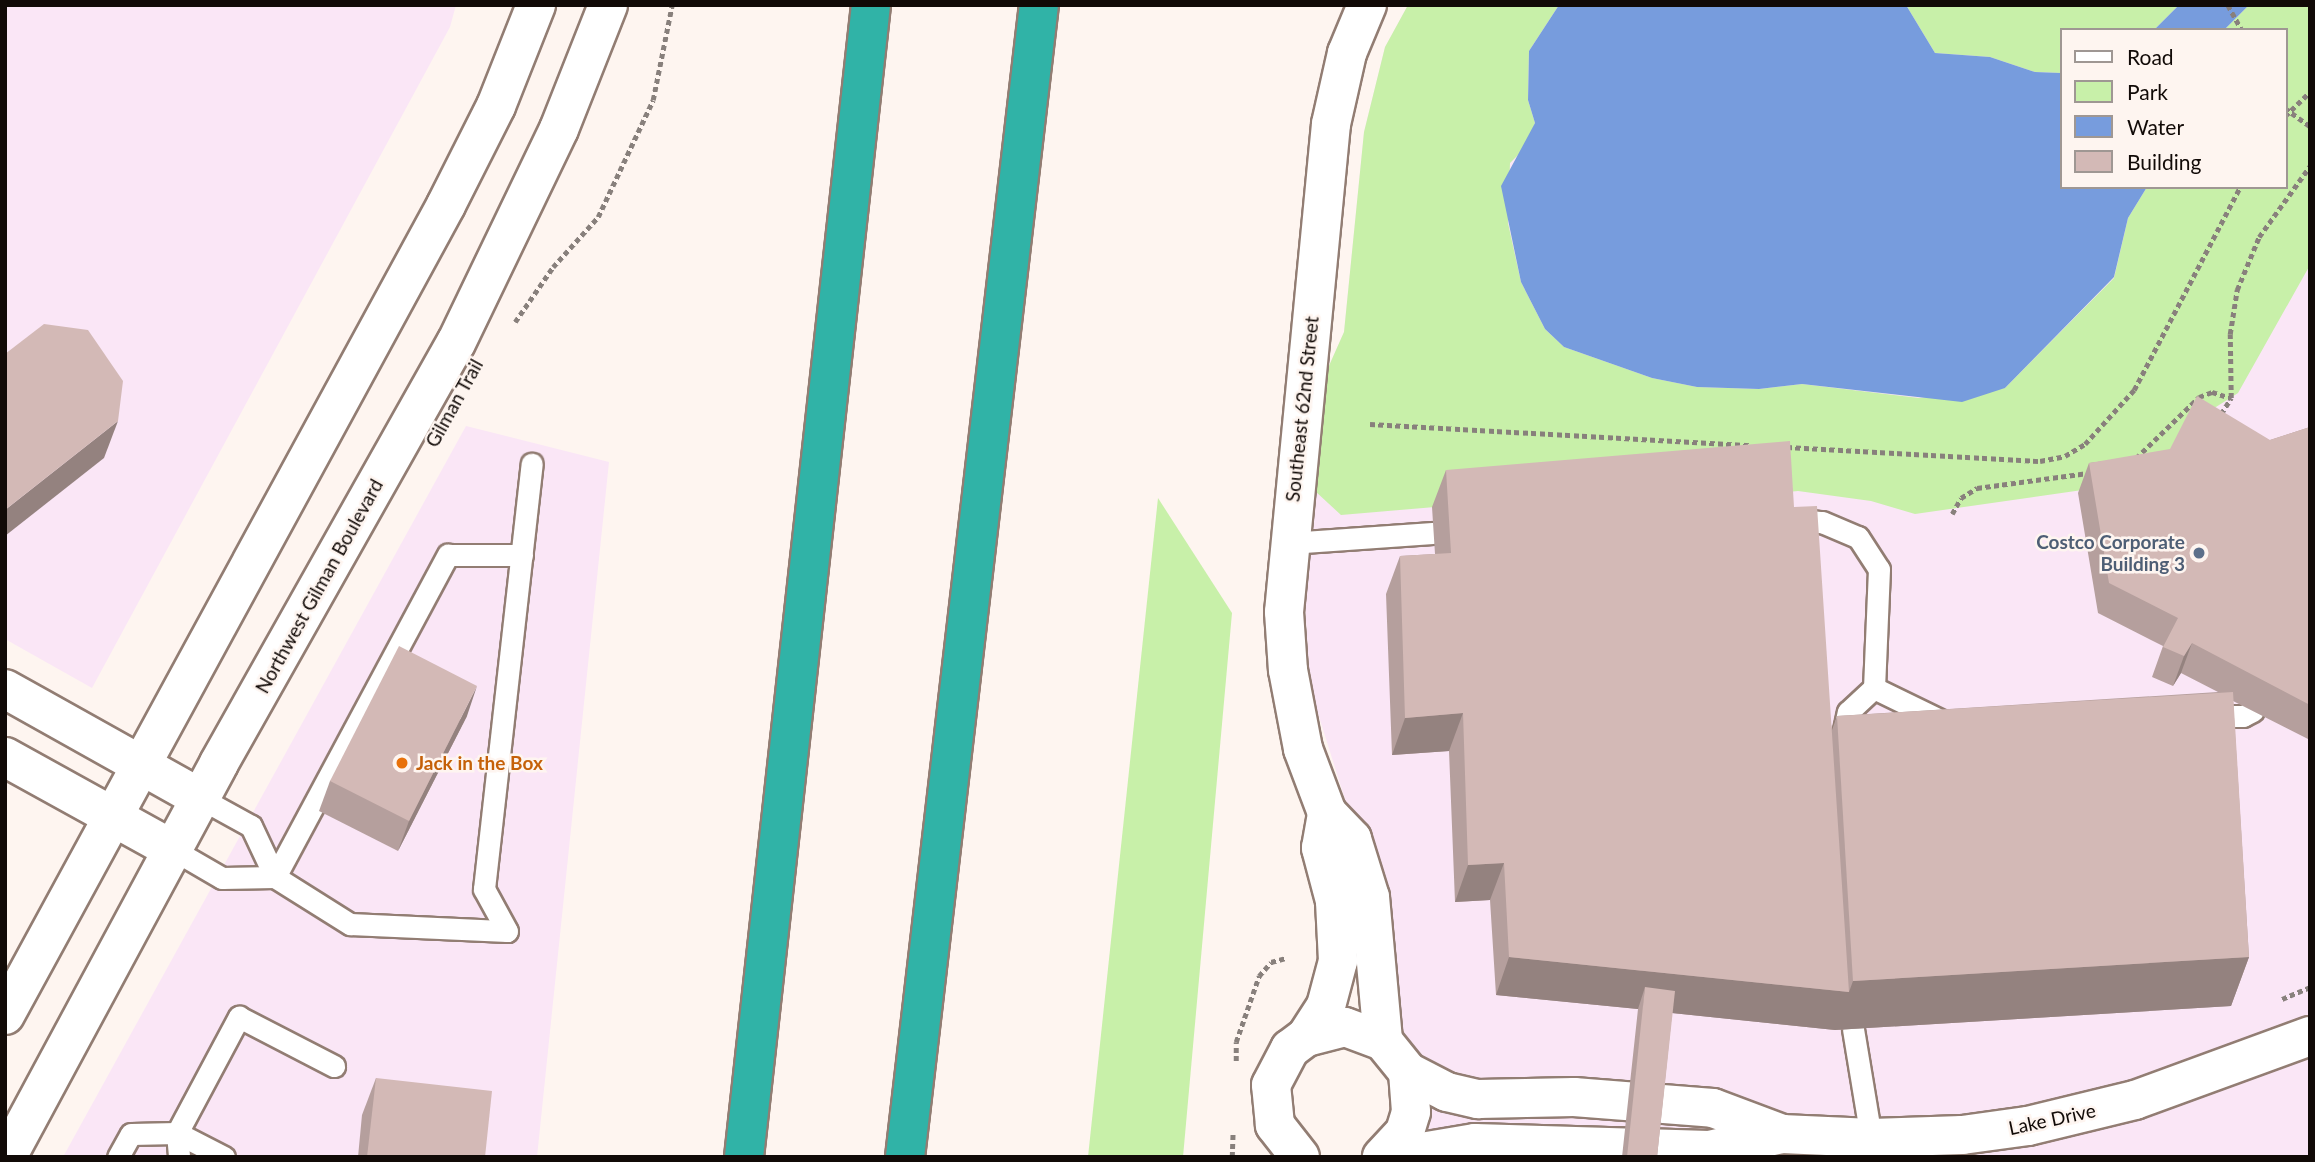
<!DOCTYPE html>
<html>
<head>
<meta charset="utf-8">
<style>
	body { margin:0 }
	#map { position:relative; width:2315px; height:1162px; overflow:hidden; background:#fef5f0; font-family:Lato,sans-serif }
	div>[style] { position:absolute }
	.commercial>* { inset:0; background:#fae6f6 }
	.green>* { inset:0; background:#c8f0a9 }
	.water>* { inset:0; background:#779cdd }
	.path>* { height:4.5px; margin-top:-2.25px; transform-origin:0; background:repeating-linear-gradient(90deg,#88807c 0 5px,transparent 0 8.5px) }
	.roads { filter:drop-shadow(2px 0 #927d73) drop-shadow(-2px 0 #927d73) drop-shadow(0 2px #927d73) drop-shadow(0 -2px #927d73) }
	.lane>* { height:21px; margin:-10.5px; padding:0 10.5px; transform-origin:10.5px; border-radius:10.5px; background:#fff }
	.street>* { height:38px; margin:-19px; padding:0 19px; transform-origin:19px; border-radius:19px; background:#fff }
	.secondary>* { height:38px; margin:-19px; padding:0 19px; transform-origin:19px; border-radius:19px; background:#fff }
	.highway>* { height:38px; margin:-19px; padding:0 19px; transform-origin:19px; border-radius:19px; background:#30b3a7 }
	.wall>* { inset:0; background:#b59f9d }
	.shaded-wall>* { inset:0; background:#94827f }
	.building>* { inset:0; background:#d3b9b6 }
	.dots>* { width:19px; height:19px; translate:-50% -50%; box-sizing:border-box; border:4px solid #fef5f0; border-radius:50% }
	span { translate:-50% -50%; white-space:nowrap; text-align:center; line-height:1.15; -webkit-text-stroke:5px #fef5f0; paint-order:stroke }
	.street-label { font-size:19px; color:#110a07 }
	.service-label { font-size:19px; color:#4e5e75; font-weight:700 }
	.right { translate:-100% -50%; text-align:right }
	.food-label { font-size:19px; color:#c56008; font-weight:700 }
	.left { translate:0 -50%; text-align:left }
	.frame { position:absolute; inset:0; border:7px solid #110a07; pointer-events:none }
	.legend { position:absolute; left:2060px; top:28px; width:228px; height:161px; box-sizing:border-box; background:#fef5f0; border:2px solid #9f9793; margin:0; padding:9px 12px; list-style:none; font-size:21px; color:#110a07 }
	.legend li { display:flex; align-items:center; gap:14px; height:35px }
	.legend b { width:35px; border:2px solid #9f9793 }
</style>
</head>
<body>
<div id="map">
	<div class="commercial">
		<div style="clip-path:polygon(5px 5px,456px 5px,450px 27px,92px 688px,5px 639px)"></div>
		<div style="clip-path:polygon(evenodd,1408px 5px,2310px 5px,2310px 1157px,1394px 1157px,1394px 1002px,1348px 809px,1310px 688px,1304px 587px,1324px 377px,1344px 332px,1364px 132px,1385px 47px,1408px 5px,2061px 30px,2285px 30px,2285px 187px,2061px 187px,2061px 30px)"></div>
		<div style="clip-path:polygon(466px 426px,609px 462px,537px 1157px,63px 1157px)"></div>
	</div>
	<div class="green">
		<div style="clip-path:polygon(1408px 5px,1559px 5px,1529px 51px,1528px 100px,1535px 123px,1525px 148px,1510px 163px,1508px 223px,1521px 282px,1545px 329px,1564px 347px,1652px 378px,1697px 387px,1759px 389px,1802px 384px,1919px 398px,2005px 388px,2114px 278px,2128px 218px,2147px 187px,2285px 187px,2285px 30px,2224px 30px,2249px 5px,2310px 5px,2310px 265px,2238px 393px,2186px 426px,2159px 479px,1915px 514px,1871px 501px,1798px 491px,1777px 493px,1775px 478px,1341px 515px,1315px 491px,1324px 377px,1344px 332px,1364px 132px,1385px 47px)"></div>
		<div style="clip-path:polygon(1906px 5px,2179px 5px,2154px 30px,2061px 30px,2061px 73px,2035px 72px,1990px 57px,1935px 53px)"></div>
		<div style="clip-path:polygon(1158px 498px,1232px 613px,1183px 1157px,1088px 1157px)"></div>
	</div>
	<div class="water">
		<div style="clip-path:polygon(1559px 5px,1906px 5px,1935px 53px,1990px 57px,2035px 72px,2061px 73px,2061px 187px,2147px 187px,2128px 218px,2114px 277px,2005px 388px,1962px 402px,1802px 384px,1759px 389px,1697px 387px,1652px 378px,1564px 347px,1545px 329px,1521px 282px,1501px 186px,1535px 123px,1528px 100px,1529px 51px)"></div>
		<div style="clip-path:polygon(2179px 5px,2249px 5px,2224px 30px,2154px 30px)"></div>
	</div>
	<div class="path">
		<div style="left:2042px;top:5px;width:21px"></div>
		<div style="left:2228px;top:5px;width:29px;rotate:61deg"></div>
		<div style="left:2285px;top:108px;width:31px;rotate:36deg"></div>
		<div style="left:2285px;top:116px;width:35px;rotate:-44deg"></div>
		<div style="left:515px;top:322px;width:67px;rotate:-55.4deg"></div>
		<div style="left:553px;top:267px;width:67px;rotate:-48deg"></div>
		<div style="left:598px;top:217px;width:129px;rotate:-64.8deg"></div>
		<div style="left:653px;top:100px;width:97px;rotate:-78.7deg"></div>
		<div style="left:2221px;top:414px;width:19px;rotate:-58deg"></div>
		<div style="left:2231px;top:398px;width:64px;rotate:-90.9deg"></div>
		<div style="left:2230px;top:334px;width:45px;rotate:-81deg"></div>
		<div style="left:2237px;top:290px;width:57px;rotate:-67.5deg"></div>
		<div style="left:2259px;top:237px;width:87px;rotate:-54.3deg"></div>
		<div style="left:1370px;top:424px;width:381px;rotate:3.2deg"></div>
		<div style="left:1787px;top:447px;width:253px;rotate:3.2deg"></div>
		<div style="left:2040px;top:461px;width:25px;rotate:-11deg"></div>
		<div style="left:2065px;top:456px;width:23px;rotate:-31deg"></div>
		<div style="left:2085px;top:444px;width:73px;rotate:-47.8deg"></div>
		<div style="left:2134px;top:390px;width:229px;rotate:-62.4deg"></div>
		<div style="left:2136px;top:458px;width:88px;rotate:-44.1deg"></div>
		<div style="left:2199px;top:397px;width:14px;rotate:-21deg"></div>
		<div style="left:2212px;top:392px;width:20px;rotate:18deg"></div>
		<div style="left:1952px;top:514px;width:18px;rotate:-61deg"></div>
		<div style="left:1961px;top:498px;width:19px;rotate:-32deg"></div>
		<div style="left:1977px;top:488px;width:112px;rotate:-7.7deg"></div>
		<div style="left:2282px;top:999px;width:30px;rotate:-23deg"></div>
		<div style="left:1236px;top:1061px;width:19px;rotate:-90deg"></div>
		<div style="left:1236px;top:1042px;width:70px;rotate:-70.8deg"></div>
		<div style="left:1259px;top:976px;width:18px;rotate:-49deg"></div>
		<div style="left:1271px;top:962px;width:16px;rotate:-15deg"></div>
		<div style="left:1232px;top:1157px;width:24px;rotate:-88deg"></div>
	</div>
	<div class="roads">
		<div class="lane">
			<div style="left:1791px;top:519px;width:31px;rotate:6deg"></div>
			<div style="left:1822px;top:522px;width:39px;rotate:23deg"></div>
			<div style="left:1858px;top:537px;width:38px;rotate:57deg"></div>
			<div style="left:1879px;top:569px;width:119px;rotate:92.4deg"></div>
			<div style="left:1874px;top:688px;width:76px;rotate:25.9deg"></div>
			<div style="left:1289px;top:543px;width:144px;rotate:-4deg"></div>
			<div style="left:2207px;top:716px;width:36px"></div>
			<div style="left:2243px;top:716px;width:11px;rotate:-27deg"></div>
			<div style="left:1841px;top:744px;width:33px;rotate:-78deg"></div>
			<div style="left:1848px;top:712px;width:35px;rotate:-43deg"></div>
			<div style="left:200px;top:798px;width:58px;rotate:28.8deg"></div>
			<div style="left:251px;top:826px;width:56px;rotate:64.8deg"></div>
			<div style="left:172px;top:849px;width:58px;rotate:30.1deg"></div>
			<div style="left:222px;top:878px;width:53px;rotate:-1.1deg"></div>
			<div style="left:275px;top:877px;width:89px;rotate:32.1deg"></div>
			<div style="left:350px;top:924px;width:157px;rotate:2.6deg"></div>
			<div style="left:275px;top:877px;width:366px;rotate:-61.8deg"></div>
			<div style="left:448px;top:555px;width:74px"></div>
			<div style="left:507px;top:931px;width:48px;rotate:-118.7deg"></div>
			<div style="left:484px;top:889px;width:428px;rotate:-83.6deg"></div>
			<div style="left:1853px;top:1029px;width:117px;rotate:80.6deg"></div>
			<div style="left:118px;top:1157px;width:26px;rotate:-61deg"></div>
			<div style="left:131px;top:1134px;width:46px;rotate:-1.2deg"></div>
			<div style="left:177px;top:1133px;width:24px;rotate:85deg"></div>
			<div style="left:224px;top:1157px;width:53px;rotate:-152.9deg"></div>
			<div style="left:177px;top:1133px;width:132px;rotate:-61.9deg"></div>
			<div style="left:239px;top:1017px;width:107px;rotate:27.3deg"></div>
		</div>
		<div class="street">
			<div style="left:1367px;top:5px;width:52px;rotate:112.6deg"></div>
			<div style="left:1347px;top:53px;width:73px;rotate:102.7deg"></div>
			<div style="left:1331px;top:124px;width:490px;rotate:95.5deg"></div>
			<div style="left:1284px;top:612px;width:58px;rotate:86.1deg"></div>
			<div style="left:1288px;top:670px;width:80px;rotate:79.2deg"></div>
			<div style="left:1303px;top:749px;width:68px;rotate:69.4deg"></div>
			<div style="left:1327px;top:813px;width:36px;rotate:46deg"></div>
			<div style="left:1352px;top:839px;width:61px;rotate:72.8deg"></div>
			<div style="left:1370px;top:897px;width:145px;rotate:84.8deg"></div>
			<div style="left:1306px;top:1037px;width:37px;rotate:-57deg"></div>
			<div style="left:1326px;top:1006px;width:47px;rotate:-75.1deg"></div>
			<div style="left:1338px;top:961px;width:60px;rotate:-92.9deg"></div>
			<div style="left:1335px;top:901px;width:55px;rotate:-104.8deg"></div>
			<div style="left:1321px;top:848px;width:36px;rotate:-80deg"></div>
			<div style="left:1408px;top:1072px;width:44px;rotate:27.1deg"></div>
			<div style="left:1447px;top:1092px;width:32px;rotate:13deg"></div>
			<div style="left:1478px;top:1099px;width:96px;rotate:-1.2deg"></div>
			<div style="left:1574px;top:1097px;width:139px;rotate:4.5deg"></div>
			<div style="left:1713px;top:1108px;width:74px;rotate:20.6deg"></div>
			<div style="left:1300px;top:1157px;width:41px;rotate:-128deg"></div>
			<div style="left:1275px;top:1125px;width:40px;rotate:-95.7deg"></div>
			<div style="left:1271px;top:1085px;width:41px;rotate:-62.2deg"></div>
			<div style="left:1290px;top:1049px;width:20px;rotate:-37deg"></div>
			<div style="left:1306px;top:1037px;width:40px;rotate:-14.4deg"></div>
			<div style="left:1345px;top:1027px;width:40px;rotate:20.2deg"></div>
			<div style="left:1383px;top:1041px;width:40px;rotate:51deg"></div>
			<div style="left:1408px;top:1072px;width:40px;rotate:85.7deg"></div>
			<div style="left:1411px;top:1112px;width:21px;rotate:107deg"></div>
			<div style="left:1405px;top:1132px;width:34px;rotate:133deg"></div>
			<div style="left:1392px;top:1157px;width:84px;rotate:-9.6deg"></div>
			<div style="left:1475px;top:1143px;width:234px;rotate:1.7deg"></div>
			<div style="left:1709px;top:1150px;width:75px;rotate:-12.4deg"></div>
			<div style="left:1782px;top:1134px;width:90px;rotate:2.5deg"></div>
			<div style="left:1872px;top:1138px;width:90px;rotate:-1.9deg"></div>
			<div style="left:1962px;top:1135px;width:67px;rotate:-7.8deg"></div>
			<div style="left:2028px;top:1126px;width:110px;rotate:-13.7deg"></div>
			<div style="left:2135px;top:1100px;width:186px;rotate:-20.1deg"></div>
		</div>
		<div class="secondary">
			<div style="left:5px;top:689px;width:223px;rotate:29.2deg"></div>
			<div style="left:5px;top:757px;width:191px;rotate:28.9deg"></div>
			<div style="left:5px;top:1015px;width:922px;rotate:-61.43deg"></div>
			<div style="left:446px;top:205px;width:111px;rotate:-63.2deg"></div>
			<div style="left:496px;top:106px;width:109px;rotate:-68.4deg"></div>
			<div style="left:7px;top:1157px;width:447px;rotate:-61.7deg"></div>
			<div style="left:219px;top:763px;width:482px;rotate:-60.6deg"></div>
			<div style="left:456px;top:343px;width:237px;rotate:-64.3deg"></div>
			<div style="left:559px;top:129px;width:133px;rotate:-68.4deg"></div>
		</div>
		<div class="highway">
			<div style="left:744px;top:1157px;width:1159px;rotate:-83.71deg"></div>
			<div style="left:905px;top:1157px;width:1160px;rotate:-83.37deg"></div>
		</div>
	</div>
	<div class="wall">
		<div style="clip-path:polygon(2310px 427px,2310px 740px,2233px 701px,2249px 957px,2231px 1006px,1835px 1030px,1672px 1013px,1657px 1157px,1622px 1157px,1638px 1009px,1496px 995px,1490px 900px,1455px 902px,1449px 751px,1392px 755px,1386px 594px,1400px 556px,1435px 554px,1432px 507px,1446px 470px,1794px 507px,1832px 730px,1837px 716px,2218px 692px,2181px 673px,2173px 686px,2152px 677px,2163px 646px,2098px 613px,2078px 493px,2089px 463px,2270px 440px)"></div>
		<div style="clip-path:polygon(467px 716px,398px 851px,319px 811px,330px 781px)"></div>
		<div style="clip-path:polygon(376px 1078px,485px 1157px,358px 1157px,362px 1115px)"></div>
	</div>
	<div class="shaded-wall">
		<div style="clip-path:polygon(118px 421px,104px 458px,5px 536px,5px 510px)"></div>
		<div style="clip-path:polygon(2192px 643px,2181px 673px,2173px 686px,2184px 656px)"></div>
		<div style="clip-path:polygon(477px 686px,467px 716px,398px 851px,409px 821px)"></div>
		<div style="clip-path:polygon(1463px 713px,1449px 751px,1392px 755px,1405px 718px)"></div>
		<div style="clip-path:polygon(1504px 863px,1490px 900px,1455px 902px,1468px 865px)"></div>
		<div style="clip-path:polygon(1509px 957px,1849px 992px,1853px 981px,2249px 957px,2231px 1006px,1835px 1030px,1643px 1010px,1645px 987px,1638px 1009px,1496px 995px)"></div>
	</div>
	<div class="building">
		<div style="clip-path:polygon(44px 324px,88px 330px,123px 381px,118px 421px,5px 510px,5px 354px)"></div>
		<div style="clip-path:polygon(2197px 396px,2270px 440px,2310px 427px,2310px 705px,2192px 643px,2184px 656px,2163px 647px,2178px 618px,2109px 583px,2089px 463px,2170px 449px)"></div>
		<div style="clip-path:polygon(1790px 441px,1794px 507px,1817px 506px,1849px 992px,1509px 957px,1504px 863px,1468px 865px,1463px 713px,1405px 718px,1400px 556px,1451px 553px,1446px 470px)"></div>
		<div style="clip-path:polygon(399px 646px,477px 686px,409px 821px,330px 781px)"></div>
		<div style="clip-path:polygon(2233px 692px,2249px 957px,1853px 981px,1837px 716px)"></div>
		<div style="clip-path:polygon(1645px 987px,1675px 991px,1657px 1157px,1627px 1157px)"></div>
		<div style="clip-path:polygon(376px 1078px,492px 1091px,485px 1157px,367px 1157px)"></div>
	</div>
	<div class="dots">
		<div style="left:2199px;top:553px;background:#5c6f8a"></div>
		<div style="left:402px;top:763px;background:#e8710a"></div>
	</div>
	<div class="street-label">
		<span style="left:454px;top:403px;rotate:-61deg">Gilman Trail</span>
		<span style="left:1302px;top:409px;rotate:-84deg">Southeast 62nd Street</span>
		<span style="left:319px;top:586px;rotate:-61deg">Northwest Gilman Boulevard</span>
		<span style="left:2052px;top:1119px;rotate:-12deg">Lake Drive</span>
	</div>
	<div class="service-label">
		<span class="right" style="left:2185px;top:553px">Costco Corporate<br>Building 3</span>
	</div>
	<div class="food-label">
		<span class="left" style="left:416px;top:763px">Jack in the Box</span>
	</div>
	<div class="frame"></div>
	<ul class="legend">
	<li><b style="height:9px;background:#fff"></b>Road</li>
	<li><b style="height:19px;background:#c8f0a9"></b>Park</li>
	<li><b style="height:19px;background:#779cdd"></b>Water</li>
	<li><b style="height:19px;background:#d3b9b6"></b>Building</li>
	</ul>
</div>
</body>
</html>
